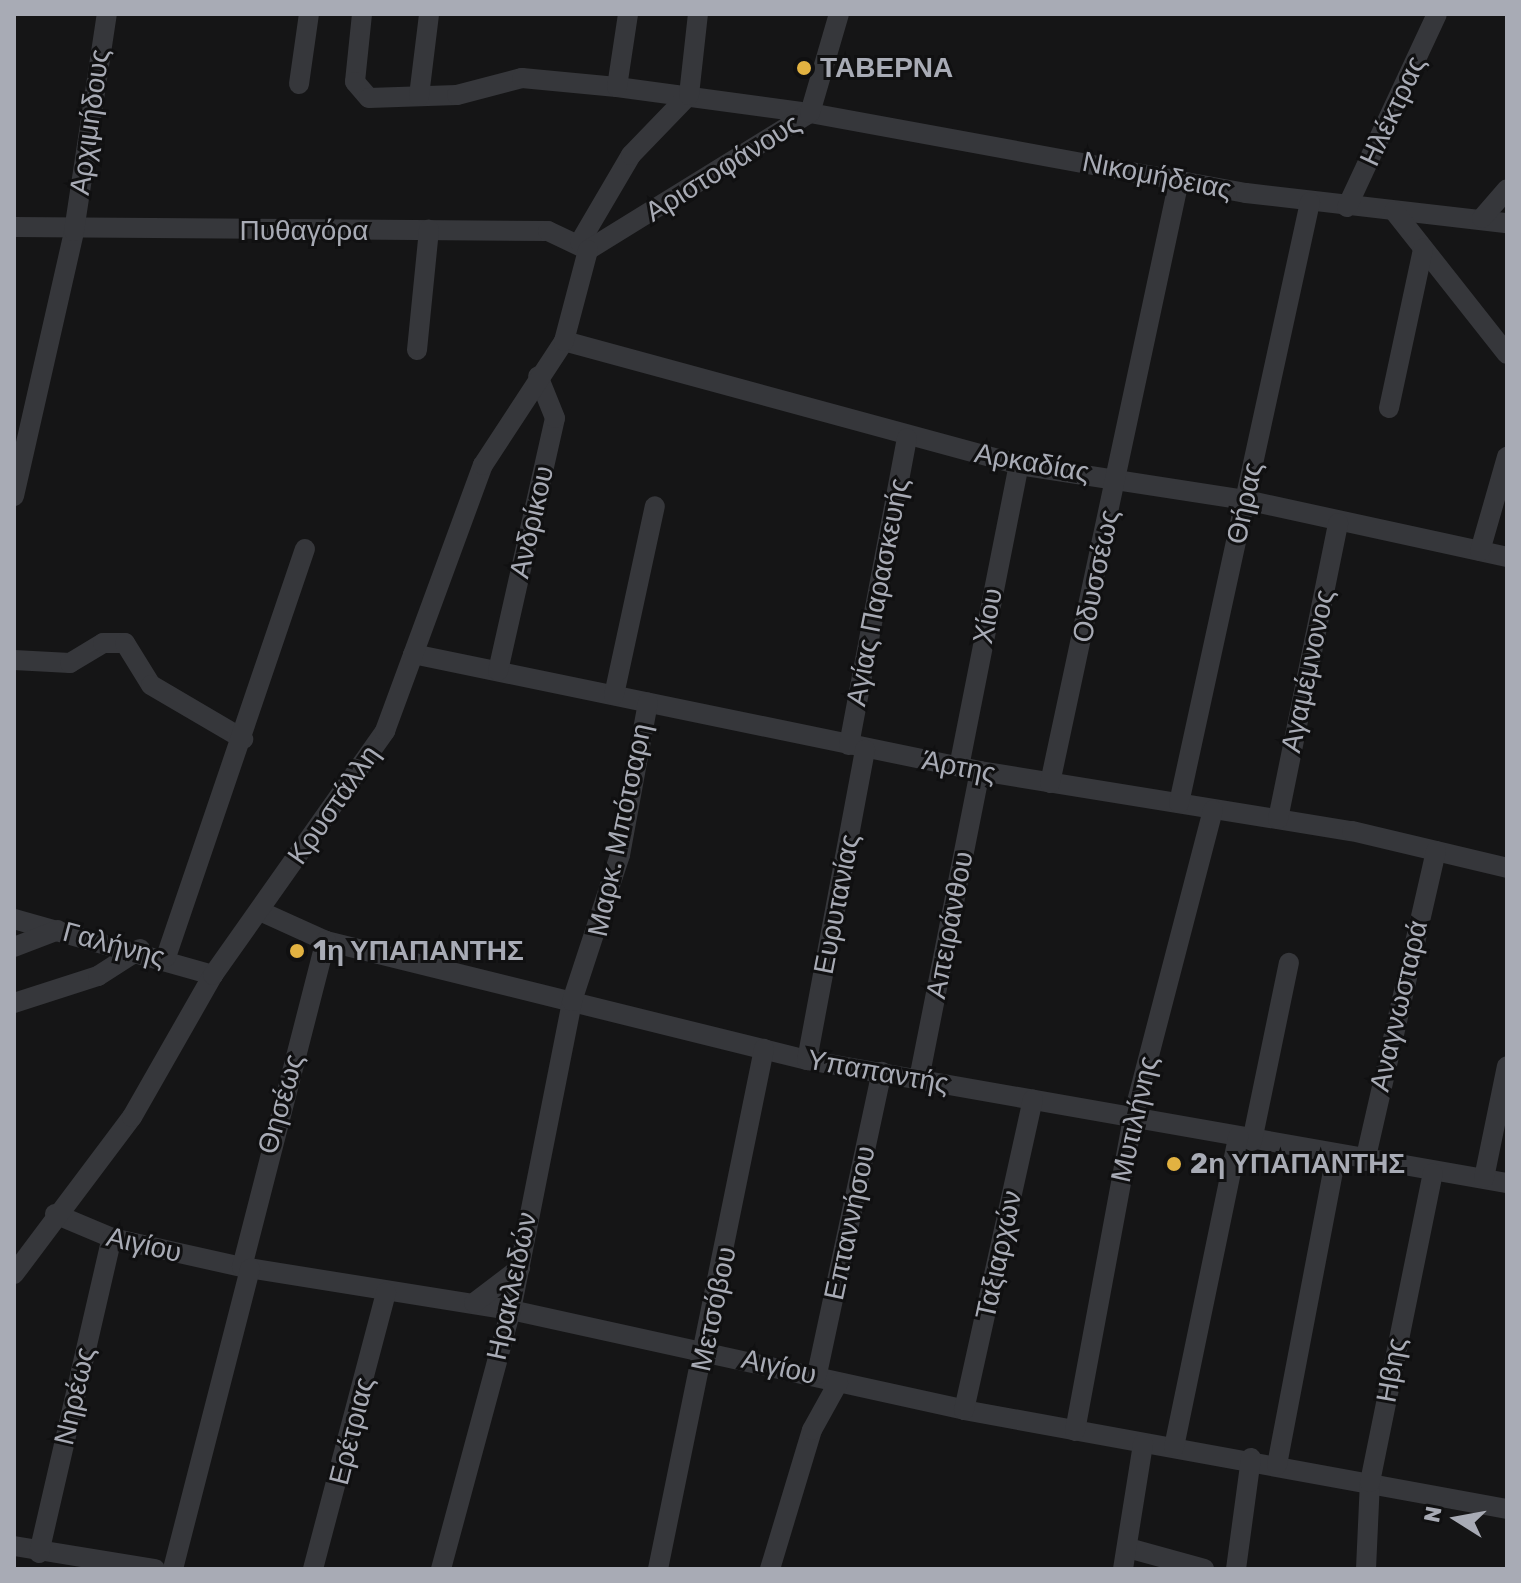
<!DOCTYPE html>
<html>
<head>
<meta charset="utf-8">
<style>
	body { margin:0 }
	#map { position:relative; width:1521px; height:1583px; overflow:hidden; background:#151516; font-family:Rubik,sans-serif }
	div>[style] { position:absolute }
	.minor>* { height:20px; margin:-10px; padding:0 10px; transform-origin:10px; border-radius:10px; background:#36373b }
	.dots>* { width:22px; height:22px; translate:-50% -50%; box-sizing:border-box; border:4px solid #101011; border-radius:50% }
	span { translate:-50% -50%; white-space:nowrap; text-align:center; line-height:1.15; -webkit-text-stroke:6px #101011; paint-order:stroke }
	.poi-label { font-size:28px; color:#a8abb5; font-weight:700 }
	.left { translate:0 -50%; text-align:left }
	.street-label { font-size:28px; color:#a8abb5 }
	.frame { position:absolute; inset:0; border:16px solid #a8abb5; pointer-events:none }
	.north { position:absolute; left:1417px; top:1479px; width:80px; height:80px; -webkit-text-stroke:6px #101011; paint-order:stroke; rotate:281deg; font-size:22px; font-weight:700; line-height:32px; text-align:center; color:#a8abb5 }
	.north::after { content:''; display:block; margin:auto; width:28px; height:36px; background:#a8abb5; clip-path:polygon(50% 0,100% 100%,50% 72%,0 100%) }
</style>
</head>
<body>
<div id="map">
	<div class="minor">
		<div style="left:362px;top:14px;width:68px;rotate:95.9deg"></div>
		<div style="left:355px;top:82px;width:21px;rotate:49deg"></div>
		<div style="left:369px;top:98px;width:88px;rotate:-2deg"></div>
		<div style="left:457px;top:95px;width:67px;rotate:-14.7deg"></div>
		<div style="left:522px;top:78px;width:95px;rotate:5.4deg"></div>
		<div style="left:617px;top:87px;width:195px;rotate:7.7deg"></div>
		<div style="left:810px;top:113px;width:443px;rotate:10.4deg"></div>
		<div style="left:1246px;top:193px;width:263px;rotate:6.6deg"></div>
		<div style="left:299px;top:84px;width:71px;rotate:-81.9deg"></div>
		<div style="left:617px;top:87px;width:74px;rotate:-81.4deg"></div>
		<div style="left:419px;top:96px;width:83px;rotate:-83deg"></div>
		<div style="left:1347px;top:207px;width:213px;rotate:-65deg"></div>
		<div style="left:1394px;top:211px;width:182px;rotate:51.7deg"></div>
		<div style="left:1482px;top:218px;width:38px;rotate:-49deg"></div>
		<div style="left:14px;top:227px;width:534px;rotate:0.43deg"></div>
		<div style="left:548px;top:231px;width:44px;rotate:25.4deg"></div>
		<div style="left:580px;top:242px;width:101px;rotate:-59.6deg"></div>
		<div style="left:631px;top:155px;width:83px;rotate:-46deg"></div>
		<div style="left:689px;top:95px;width:81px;rotate:-83.7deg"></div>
		<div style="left:588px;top:250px;width:261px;rotate:-31.7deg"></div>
		<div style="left:810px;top:113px;width:103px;rotate:-73.7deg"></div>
		<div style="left:564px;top:341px;width:472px;rotate:15.2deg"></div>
		<div style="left:1019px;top:465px;width:230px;rotate:8.8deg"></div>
		<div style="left:1246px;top:500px;width:267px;rotate:12.3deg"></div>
		<div style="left:417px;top:350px;width:121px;rotate:-84.3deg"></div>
		<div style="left:1389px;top:408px;width:163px;rotate:-77.9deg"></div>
		<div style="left:14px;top:496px;width:272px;rotate:-77.2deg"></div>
		<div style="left:74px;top:231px;width:219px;rotate:-81.4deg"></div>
		<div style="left:1480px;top:551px;width:98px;rotate:-74deg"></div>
		<div style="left:413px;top:654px;width:579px;rotate:11.66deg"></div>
		<div style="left:980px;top:771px;width:377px;rotate:9.2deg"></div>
		<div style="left:1352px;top:831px;width:159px;rotate:13.4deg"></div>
		<div style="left:14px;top:660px;width:56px;rotate:3.1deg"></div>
		<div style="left:70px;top:663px;width:39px;rotate:-31deg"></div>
		<div style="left:103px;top:643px;width:22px"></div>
		<div style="left:125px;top:643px;width:49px;rotate:58.2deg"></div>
		<div style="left:151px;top:685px;width:107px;rotate:30.4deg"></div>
		<div style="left:498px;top:671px;width:259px;rotate:-77.3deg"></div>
		<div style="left:555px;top:418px;width:45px;rotate:-112deg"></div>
		<div style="left:614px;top:695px;width:193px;rotate:-77.8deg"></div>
		<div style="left:849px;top:745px;width:312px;rotate:-79.3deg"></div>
		<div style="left:959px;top:767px;width:308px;rotate:-78.8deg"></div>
		<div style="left:1050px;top:783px;width:617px;rotate:-77.92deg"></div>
		<div style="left:1179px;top:803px;width:615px;rotate:-77.7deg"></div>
		<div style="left:1278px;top:819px;width:302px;rotate:-78.5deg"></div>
		<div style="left:262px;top:912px;width:70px;rotate:24.4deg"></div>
		<div style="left:326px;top:941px;width:496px;rotate:13.9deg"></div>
		<div style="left:807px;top:1060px;width:711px;rotate:9.97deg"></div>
		<div style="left:14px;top:919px;width:207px;rotate:15.7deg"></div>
		<div style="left:14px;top:947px;width:47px;rotate:-21.1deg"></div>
		<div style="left:166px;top:957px;width:431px;rotate:-71.2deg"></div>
		<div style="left:14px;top:1003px;width:88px;rotate:-17.8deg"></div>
		<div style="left:98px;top:976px;width:50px;rotate:-32.7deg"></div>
		<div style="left:807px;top:1060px;width:316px;rotate:-79.4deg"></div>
		<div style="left:919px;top:1079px;width:314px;rotate:-78.8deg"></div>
		<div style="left:1252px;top:1141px;width:182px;rotate:-78.3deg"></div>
		<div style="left:1365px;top:1161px;width:318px;rotate:-77.1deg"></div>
		<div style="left:1484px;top:1178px;width:114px;rotate:-78.4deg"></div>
		<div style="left:55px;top:1214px;width:62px;rotate:22.8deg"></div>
		<div style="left:112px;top:1238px;width:133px;rotate:12.6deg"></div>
		<div style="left:242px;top:1267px;width:272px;rotate:9.1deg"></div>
		<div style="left:511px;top:1310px;width:464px;rotate:12.4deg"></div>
		<div style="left:964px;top:1410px;width:552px;rotate:10.33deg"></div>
		<div style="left:242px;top:1267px;width:337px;rotate:-75.6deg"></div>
		<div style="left:14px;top:1274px;width:196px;rotate:-53.1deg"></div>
		<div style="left:132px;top:1117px;width:163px;rotate:-60.3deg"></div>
		<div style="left:213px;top:975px;width:299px;rotate:-54.8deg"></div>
		<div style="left:385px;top:731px;width:283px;rotate:-69.8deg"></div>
		<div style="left:483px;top:465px;width:148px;rotate:-56.8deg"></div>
		<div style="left:564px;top:341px;width:94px;rotate:-75.2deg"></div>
		<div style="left:474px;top:1303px;width:58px;rotate:-37.3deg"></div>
		<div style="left:817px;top:1374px;width:309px;rotate:-77.9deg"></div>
		<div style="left:964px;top:1410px;width:318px;rotate:-77.5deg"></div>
		<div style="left:1075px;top:1431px;width:319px;rotate:-79.5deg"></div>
		<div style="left:1133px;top:1117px;width:317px;rotate:-75.4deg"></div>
		<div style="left:1174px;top:1447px;width:317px;rotate:-78.3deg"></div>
		<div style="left:1277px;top:1465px;width:315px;rotate:-79.2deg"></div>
		<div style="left:14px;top:1546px;width:143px;rotate:9.3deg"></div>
		<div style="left:1128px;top:1548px;width:79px;rotate:15.4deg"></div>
		<div style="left:39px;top:1553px;width:323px;rotate:-77deg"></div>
		<div style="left:173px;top:1569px;width:310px;rotate:-75.6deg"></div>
		<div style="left:313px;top:1569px;width:286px;rotate:-75.2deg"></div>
		<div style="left:441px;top:1569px;width:268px;rotate:-74.9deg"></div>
		<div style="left:511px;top:1310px;width:315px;rotate:-78.8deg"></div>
		<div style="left:572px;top:1001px;width:154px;rotate:-71.8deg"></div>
		<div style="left:620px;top:855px;width:155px;rotate:-79.6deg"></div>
		<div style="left:658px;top:1569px;width:531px;rotate:-78.48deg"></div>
		<div style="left:770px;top:1569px;width:145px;rotate:-73.2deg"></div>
		<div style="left:812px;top:1430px;width:54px;rotate:-61deg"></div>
		<div style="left:1123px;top:1569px;width:127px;rotate:-80.9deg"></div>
		<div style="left:1236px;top:1569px;width:112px;rotate:-82.3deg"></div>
		<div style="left:1366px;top:1569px;width:87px;rotate:-87.4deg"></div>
		<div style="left:1370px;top:1482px;width:315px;rotate:-78.5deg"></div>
	</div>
	<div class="dots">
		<div style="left:804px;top:68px;background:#e2b241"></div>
		<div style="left:297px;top:951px;background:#e2b241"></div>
		<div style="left:1174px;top:1164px;background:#e2b241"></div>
	</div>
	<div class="poi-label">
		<span class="left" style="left:820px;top:68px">ΤΑΒΕΡΝΑ</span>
		<span class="left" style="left:313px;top:951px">1η ΥΠΑΠΑΝΤΗΣ</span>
		<span class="left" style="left:1190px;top:1164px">2η ΥΠΑΠΑΝΤΗΣ</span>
	</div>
	<div class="street-label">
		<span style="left:1393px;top:111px;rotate:-65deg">Ηλέκτρας</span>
		<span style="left:90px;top:122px;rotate:-82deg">Αρχιμήδους</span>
		<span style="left:723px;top:168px;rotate:-32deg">Αριστοφάνους</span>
		<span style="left:1157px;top:176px;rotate:11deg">Νικομήδειας</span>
		<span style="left:304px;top:231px">Πυθαγόρα</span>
		<span style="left:1032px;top:463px;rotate:10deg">Αρκαδίας</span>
		<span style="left:1245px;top:503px;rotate:-78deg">Θήρας</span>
		<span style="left:532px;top:522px;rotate:-77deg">Ανδρίκου</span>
		<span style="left:1096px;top:576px;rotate:-78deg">Οδυσσέως</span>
		<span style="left:878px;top:592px;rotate:-79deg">Αγίας Παρασκευής</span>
		<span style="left:988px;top:616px;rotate:-79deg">Χίου</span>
		<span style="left:1308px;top:671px;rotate:-78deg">Αγαμέμνονος</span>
		<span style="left:959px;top:767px;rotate:11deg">Άρτης</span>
		<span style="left:334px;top:805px;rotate:-55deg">Κρυστάλλη</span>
		<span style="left:620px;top:830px;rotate:-78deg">Μαρκ. Μπότσαρη</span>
		<span style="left:837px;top:904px;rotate:-79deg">Ευρυτανίας</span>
		<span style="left:950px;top:925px;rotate:-79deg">Απειράνθου</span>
		<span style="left:114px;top:945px;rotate:15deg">Γαλήνης</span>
		<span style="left:1399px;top:1006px;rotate:-77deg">Αναγνωσταρά</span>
		<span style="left:878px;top:1072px;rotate:10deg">Υπαπαντής</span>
		<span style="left:281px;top:1104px;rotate:-74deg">Θησέως</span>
		<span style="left:1135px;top:1119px;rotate:-77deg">Μυτιλήνης</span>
		<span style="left:850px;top:1223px;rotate:-78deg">Επταννήσου</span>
		<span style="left:144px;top:1245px;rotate:13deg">Αιγίου</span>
		<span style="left:999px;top:1255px;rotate:-78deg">Ταξιαρχών</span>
		<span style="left:512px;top:1286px;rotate:-78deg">Ηρακλειδών</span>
		<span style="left:714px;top:1309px;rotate:-78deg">Μετσόβου</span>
		<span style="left:779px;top:1367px;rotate:13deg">Αιγίου</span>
		<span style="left:1392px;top:1370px;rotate:-80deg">Ηβης</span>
		<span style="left:75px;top:1396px;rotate:-77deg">Νηρέως</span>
		<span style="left:352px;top:1431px;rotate:-76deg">Ερέτριας</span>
	</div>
	<div class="frame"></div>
	<div class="north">N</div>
</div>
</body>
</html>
